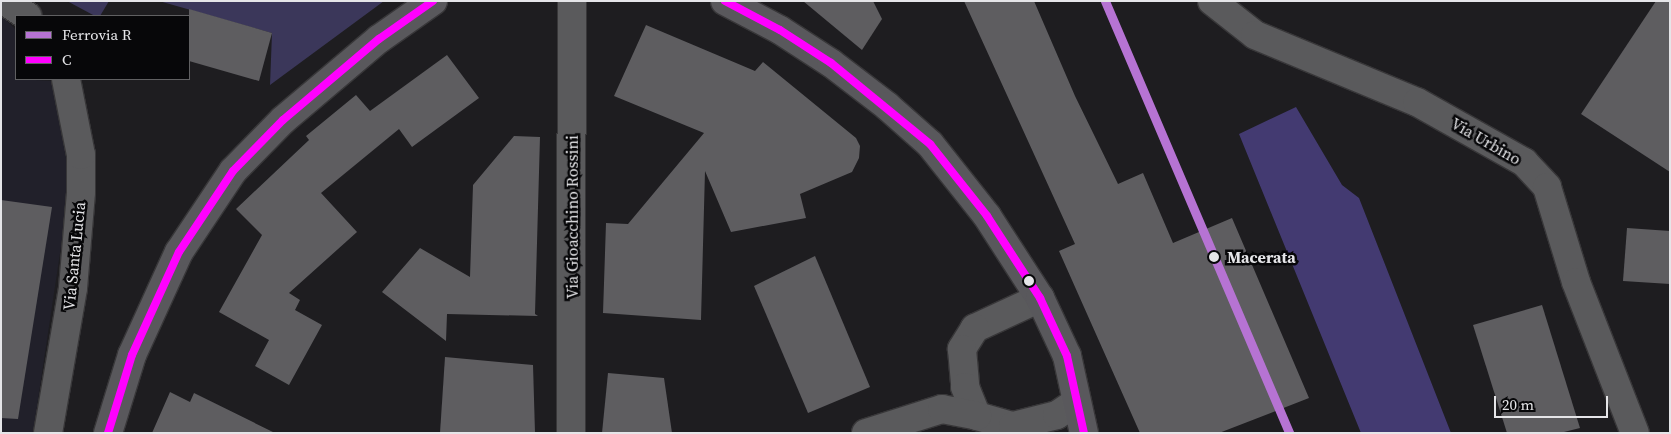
<!DOCTYPE html>
<html>
<head>
<meta charset="utf-8">
<style>
	body { margin:0 }
	#map { position:relative; width:1671px; height:434px; overflow:hidden; background:#1e1d20; font-family:"Source Serif 4",serif }
	div>[style] { position:absolute }
	.built>* { inset:0; background:#21202a }
	.green>* { inset:0; background:#3b375a }
	.forest>* { inset:0; background:#433a71 }
	.building>* { inset:0; background:#5e5d60 }
	.roads { filter:drop-shadow(1px 0 #383739) drop-shadow(-1px 0 #383739) drop-shadow(0 1px #383739) drop-shadow(0 -1px #383739) }
	.street>* { height:28px; margin:-14px; padding:0 14px; transform-origin:14px; border-radius:14px; background:#5a5a5c }
	.secondary>* { height:28px; margin:-14px; padding:0 14px; transform-origin:14px; border-radius:14px; background:#59585c }
	.bus-1>* { height:8px; margin:-4px; padding:0 4px; transform-origin:4px; border-radius:4px; background:#f0f }
	.rail-1>* { height:9px; margin:-4.5px; padding:0 4.5px; transform-origin:4.5px; border-radius:4.5px; background:#b673d3 }
	.dots>* { width:14px; height:14px; translate:-50% -50%; box-sizing:border-box; border:2px solid #070709; border-radius:50% }
	span { translate:-50% -50%; white-space:nowrap; text-align:center; line-height:1.15; -webkit-text-stroke:5px #070709; paint-order:stroke }
	.street-label { font-size:16px; color:#e5e5e8 }
	.stop-label { font-size:16px; color:#e5e5e8; font-weight:700 }
	.left { translate:0 -50%; text-align:left }
	.frame { position:absolute; inset:0; border:2px solid #e5e5e8; pointer-events:none }
	.legend { position:absolute; left:15px; top:15px; width:175px; height:65px; box-sizing:border-box; background:#070709; border:1px solid #606062; margin:0; padding:6px 9px; list-style:none; font-size:15px; color:#e5e5e8 }
	.legend li { display:flex; align-items:center; gap:10px; height:25px }
	.legend b { width:25px; border:1px solid #606062 }
	.scale { position:absolute; left:1494px; top:396px; width:114px; height:22px; box-sizing:border-box; border:2px solid #e5e5e8; border-top:0; padding-left:6px; font-size:15px; line-height:18px; white-space:nowrap; color:#e5e5e8; -webkit-text-stroke:4px #070709; paint-order:stroke }
</style>
</head>
<body>
<div id="map">
	<div class="built">
		<div style="clip-path:polygon(1px 15px,16px 30px,16px 79px,54px 81px,71px 180px,33px 433px,1px 433px)"></div>
	</div>
	<div class="green">
		<div style="clip-path:polygon(67px 1px,109px 1px,100px 16px,95px 16px)"></div>
		<div style="clip-path:polygon(159px 1px,384px 1px,270px 85px,272px 33px)"></div>
	</div>
	<div class="forest">
		<div style="clip-path:polygon(1296px 107px,1342px 185px,1359px 198px,1451px 433px,1361px 433px,1239px 134px)"></div>
	</div>
	<div class="building">
		<div style="clip-path:polygon(803px 1px,873px 1px,882px 19px,862px 50px)"></div>
		<div style="clip-path:polygon(964px 1px,1034px 1px,1075px 96px,1118px 184px,1143px 173px,1173px 243px,1232px 218px,1309px 398px,1219px 433px,1140px 433px,1059px 251px,1075px 244px)"></div>
		<div style="clip-path:polygon(1656px 1px,1670px 1px,1670px 172px,1581px 114px)"></div>
		<div style="clip-path:polygon(189px 9px,272px 33px,259px 81px,189px 61px)"></div>
		<div style="clip-path:polygon(646px 25px,755px 71px,763px 62px,856px 138px,860px 146px,859px 158px,852px 172px,800px 194px,806px 218px,731px 232px,705px 171px,701px 320px,603px 313px,606px 223px,628px 224px,704px 133px,614px 96px)"></div>
		<div style="clip-path:polygon(447px 55px,479px 98px,412px 147px,399px 129px,321px 193px,357px 232px,289px 293px,300px 300px,295px 310px,322px 325px,289px 385px,255px 366px,269px 340px,219px 312px,262px 235px,236px 209px,309px 140px,306px 136px,356px 95px,370px 111px)"></div>
		<div style="clip-path:polygon(514px 136px,540px 137px,535px 314px,538px 316px,447px 314px,446px 341px,382px 292px,420px 248px,470px 277px,473px 185px)"></div>
		<div style="clip-path:polygon(1px 200px,52px 207px,18px 419px,1px 418px)"></div>
		<div style="clip-path:polygon(1627px 228px,1670px 231px,1670px 284px,1623px 281px)"></div>
		<div style="clip-path:polygon(815px 256px,870px 387px,808px 413px,754px 286px)"></div>
		<div style="clip-path:polygon(1542px 305px,1580px 428px,1560px 433px,1507px 433px,1473px 325px)"></div>
		<div style="clip-path:polygon(445px 357px,533px 365px,535px 433px,440px 433px)"></div>
		<div style="clip-path:polygon(608px 373px,664px 378px,672px 433px,602px 433px)"></div>
		<div style="clip-path:polygon(170px 392px,190px 402px,194px 393px,275px 433px,152px 433px)"></div>
	</div>
	<div class="roads">
		<div class="street">
			<div style="left:5px;top:1px;width:27px;rotate:34deg"></div>
			<div style="left:1212px;top:1px;width:55px;rotate:38.3deg"></div>
			<div style="left:1255px;top:35px;width:175px;rotate:22.5deg"></div>
			<div style="left:1417px;top:102px;width:123px;rotate:29.3deg"></div>
			<div style="left:1524px;top:162px;width:34px;rotate:47deg"></div>
			<div style="left:1547px;top:187px;width:99px;rotate:73deg"></div>
			<div style="left:1576px;top:282px;width:162px;rotate:68.7deg"></div>
			<div style="left:1040px;top:298px;width:72px;rotate:155.2deg"></div>
			<div style="left:975px;top:328px;width:25px;rotate:122deg"></div>
			<div style="left:962px;top:349px;width:38px;rotate:85deg"></div>
			<div style="left:965px;top:387px;width:31px;rotate:68deg"></div>
			<div style="left:977px;top:416px;width:37px;rotate:16deg"></div>
			<div style="left:1013px;top:426px;width:45px;rotate:-14deg"></div>
			<div style="left:1057px;top:415px;width:23px;rotate:-34deg"></div>
			<div style="left:48px;top:433px;width:147px;rotate:-80.2deg"></div>
			<div style="left:73px;top:288px;width:96px;rotate:-85.2deg"></div>
			<div style="left:81px;top:192px;width:37px;rotate:-90deg"></div>
			<div style="left:81px;top:155px;width:77px;rotate:-101.2deg"></div>
			<div style="left:571px;top:433px;width:432px;rotate:-89.9deg"></div>
			<div style="left:866px;top:433px;width:80px;rotate:-17.5deg"></div>
			<div style="left:942px;top:409px;width:36px;rotate:11deg"></div>
		</div>
		<div class="secondary">
			<div style="left:725px;top:1px;width:62px;rotate:27.8deg"></div>
			<div style="left:780px;top:30px;width:61px;rotate:32.9deg"></div>
			<div style="left:831px;top:63px;width:71px;rotate:37.5deg"></div>
			<div style="left:887px;top:106px;width:57px;rotate:41.5deg"></div>
			<div style="left:930px;top:144px;width:92px;rotate:51.6deg"></div>
			<div style="left:987px;top:216px;width:98px;rotate:57.1deg"></div>
			<div style="left:1040px;top:298px;width:64px;rotate:65deg"></div>
			<div style="left:1067px;top:356px;width:79px;rotate:77.6deg"></div>
			<div style="left:108px;top:433px;width:82px;rotate:-72.9deg"></div>
			<div style="left:132px;top:355px;width:113px;rotate:-65.5deg"></div>
			<div style="left:179px;top:252px;width:97px;rotate:-56.3deg"></div>
			<div style="left:233px;top:171px;width:71px;rotate:-45.6deg"></div>
			<div style="left:283px;top:120px;width:126px;rotate:-40.2deg"></div>
			<div style="left:379px;top:39px;width:66px;rotate:-35.1deg"></div>
		</div>
	</div>
	<div class="bus-1">
		<div style="left:725px;top:1px;width:62px;rotate:27.8deg"></div>
		<div style="left:780px;top:30px;width:61px;rotate:32.9deg"></div>
		<div style="left:831px;top:63px;width:128px;rotate:39.3deg"></div>
		<div style="left:930px;top:144px;width:92px;rotate:51.6deg"></div>
		<div style="left:987px;top:216px;width:98px;rotate:57.1deg"></div>
		<div style="left:1040px;top:298px;width:64px;rotate:65deg"></div>
		<div style="left:1067px;top:356px;width:79px;rotate:77.6deg"></div>
		<div style="left:108px;top:433px;width:82px;rotate:-72.9deg"></div>
		<div style="left:132px;top:355px;width:113px;rotate:-65.5deg"></div>
		<div style="left:179px;top:252px;width:97px;rotate:-56.3deg"></div>
		<div style="left:233px;top:171px;width:71px;rotate:-45.6deg"></div>
		<div style="left:283px;top:120px;width:126px;rotate:-40.2deg"></div>
		<div style="left:379px;top:39px;width:66px;rotate:-35.1deg"></div>
	</div>
	<div class="rail-1">
		<div style="left:1105px;top:1px;width:470px;rotate:66.9deg"></div>
	</div>
	<div class="dots">
		<div style="left:1214px;top:257px;background:#e5e5e8"></div>
		<div style="left:1029px;top:281px;background:#e5e5e8"></div>
	</div>
	<div class="street-label">
		<span style="left:1486px;top:141px;rotate:30deg">Via Urbino</span>
		<span style="left:572px;top:217px;rotate:-90deg">Via Gioacchino Rossini</span>
		<span style="left:74px;top:256px;rotate:-84deg">Via Santa Lucia</span>
	</div>
	<div class="stop-label">
		<span class="left" style="left:1227px;top:257px">Macerata</span>
	</div>
	<div class="frame"></div>
	<ul class="legend">
	<li><b style="height:6px;background:#b673d3"></b>Ferrovia R</li>
	<li><b style="height:6px;background:#f0f"></b>C</li>
	</ul>
	<div class="scale">20 m</div>
</div>
</body>
</html>
